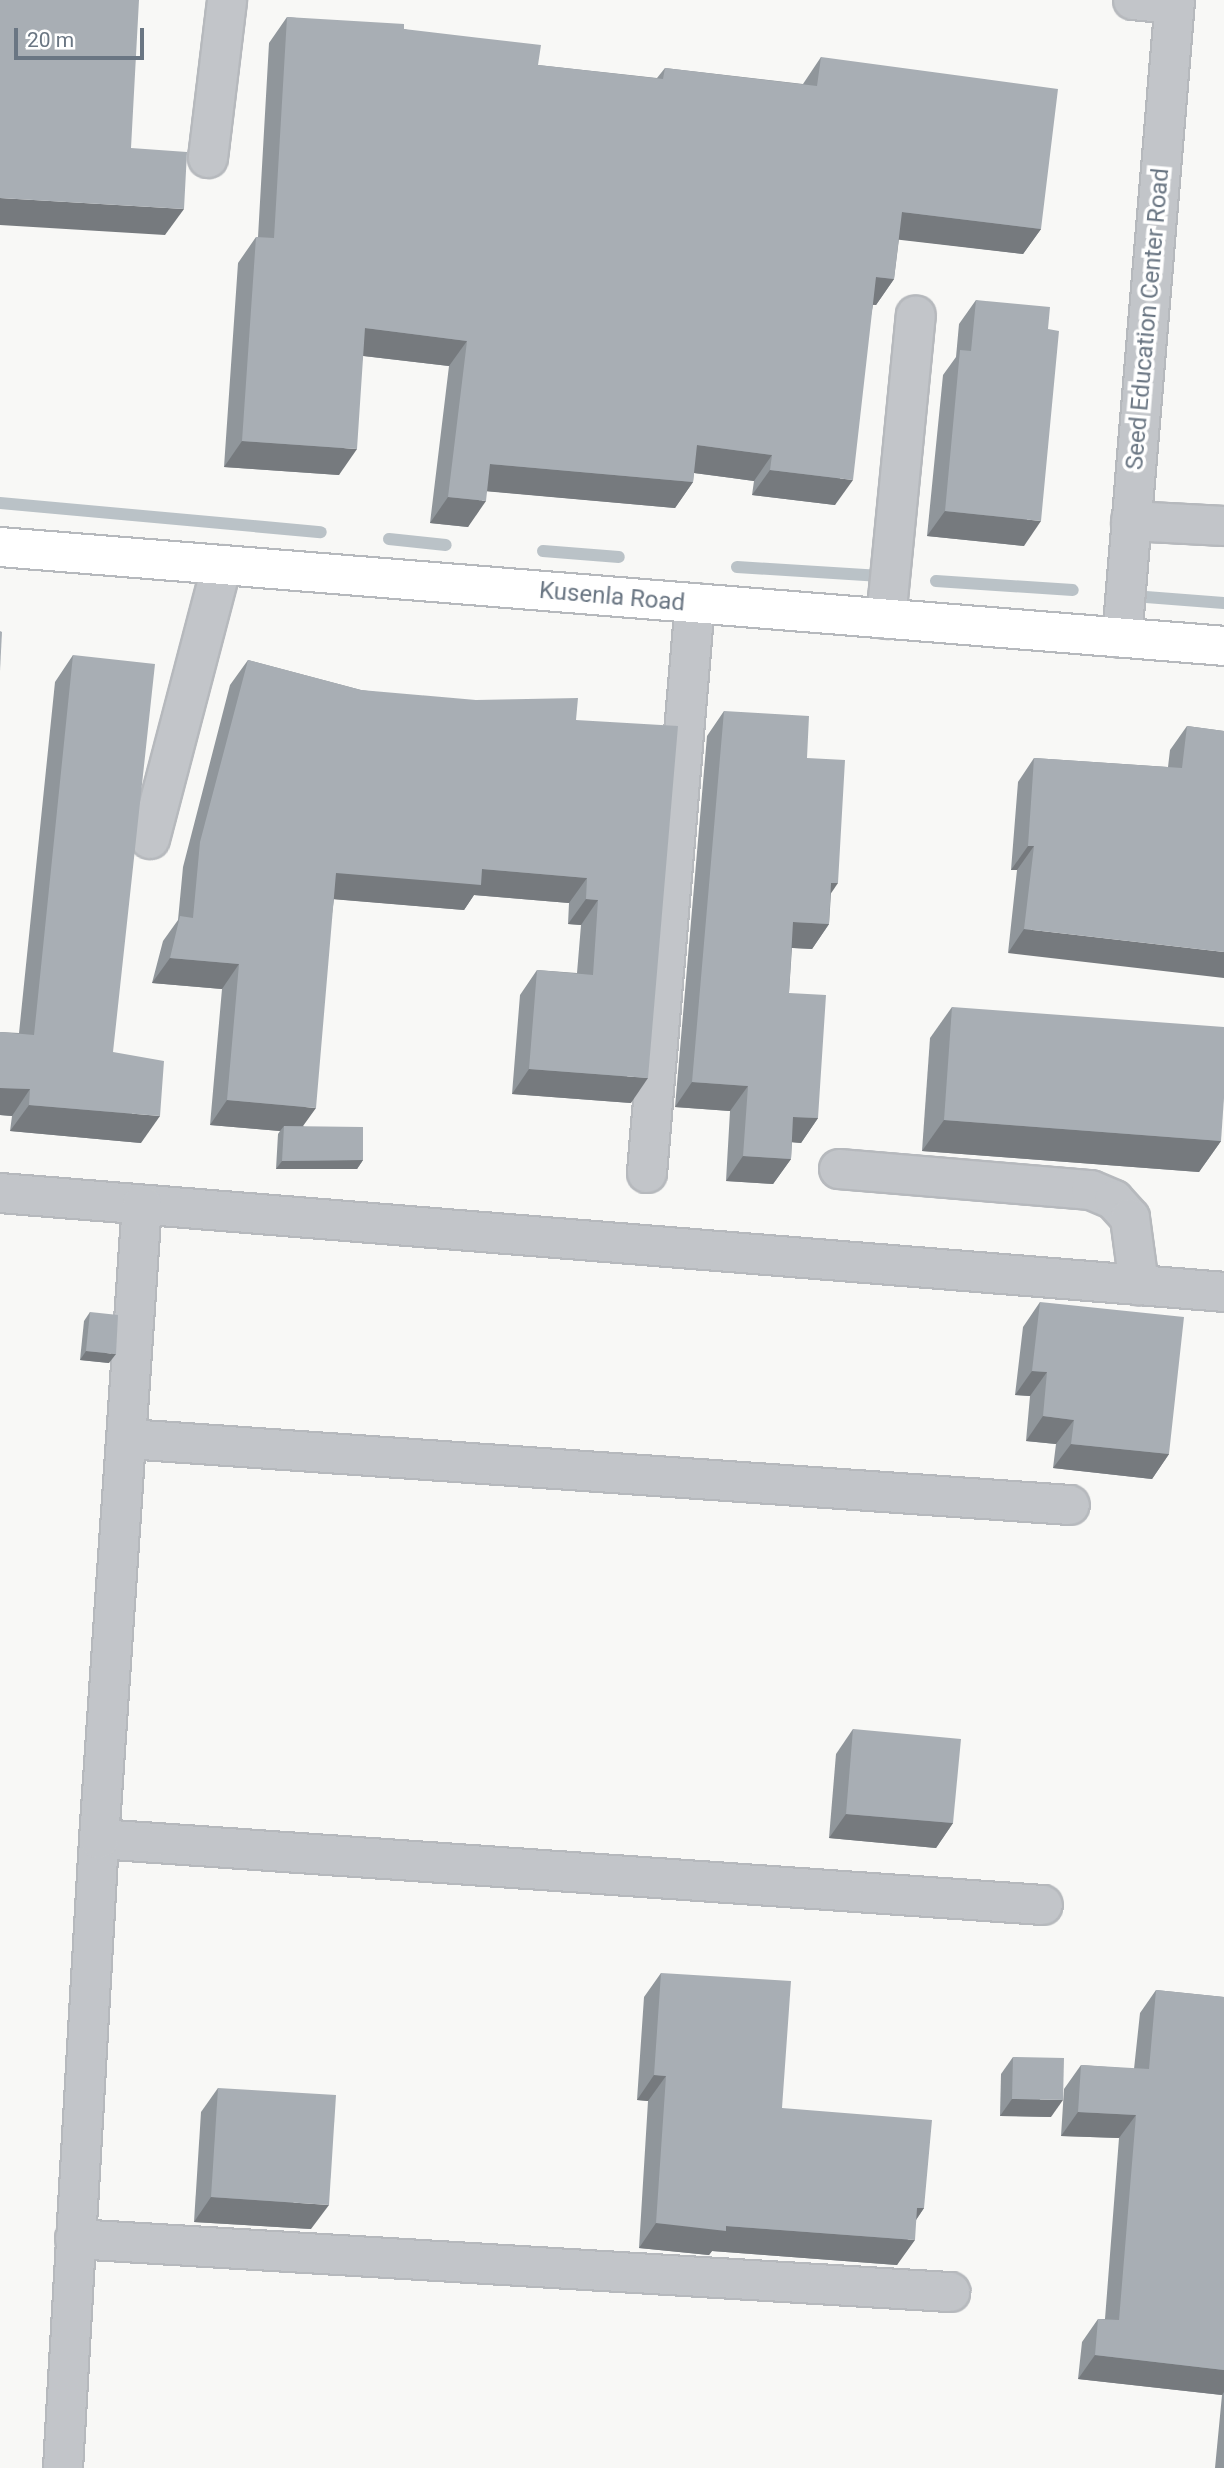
<!DOCTYPE html>
<html>
<head>
<meta charset="utf-8">
<style>
	body { margin:0 }
	#map { position:relative; width:1224px; height:2468px; overflow:hidden; background:#f8f8f6; font-family:Roboto,sans-serif }
	div>[style] { position:absolute }
	.stream>* { height:12px; margin:-6px; padding:0 6px; transform-origin:6px; border-radius:6px; background:#bac2c7 }
	.roads { filter:drop-shadow(2px 0 #b6b9bd) drop-shadow(-2px 0 #b6b9bd) drop-shadow(0 2px #b6b9bd) drop-shadow(0 -2px #b6b9bd) }
	.minor>* { height:38px; margin:-19px; padding:0 19px; transform-origin:19px; border-radius:19px; background:#c2c5c9 }
	.major>* { height:38px; margin:-19px; padding:0 19px; transform-origin:19px; border-radius:19px; background:#fff }
	.wall>* { inset:0; background:#90969b }
	.shaded-wall>* { inset:0; background:#767a7e }
	.building>* { inset:0; background:#a8aeb4 }
	span { translate:-50% -50%; white-space:nowrap; text-align:center; line-height:1.15; -webkit-text-stroke:7px #fff; paint-order:stroke }
	.street-label { font-size:24px; color:#6a7683 }
	.scale { position:absolute; left:14px; top:28px; width:130px; height:32px; box-sizing:border-box; border:4px solid #6a7683; border-top:0; padding-left:9px; font-size:21px; line-height:24px; white-space:nowrap; color:#6a7683; -webkit-text-stroke:5px #fff; paint-order:stroke }
</style>
</head>
<body>
<div id="map">
	<div class="stream">
		<div style="left:0;top:503px;width:322px;rotate:5.2deg"></div>
		<div style="left:389px;top:539px;width:57px;rotate:6deg"></div>
		<div style="left:543px;top:551px;width:76px;rotate:4.5deg"></div>
		<div style="left:737px;top:567px;width:144px;rotate:3.6deg"></div>
		<div style="left:936px;top:581px;width:137px;rotate:3.8deg"></div>
		<div style="left:1146px;top:597px;width:78px;rotate:4.4deg"></div>
	</div>
	<div class="roads">
		<div class="minor">
			<div style="left:1133px;top:0;width:41px;rotate:5.6deg"></div>
			<div style="left:208px;top:158px;width:159px;rotate:-83.1deg"></div>
			<div style="left:1131px;top:521px;width:93px;rotate:3.1deg"></div>
			<div style="left:886px;top:619px;width:305px;rotate:-84.4deg"></div>
			<div style="left:1122px;top:638px;width:640px;rotate:-85.25deg"></div>
			<div style="left:150px;top:839px;width:283px;rotate:-75.3deg"></div>
			<div style="left:839px;top:1169px;width:253px;rotate:4.8deg"></div>
			<div style="left:1091px;top:1190px;width:25px;rotate:23deg"></div>
			<div style="left:1114px;top:1200px;width:24px;rotate:48deg"></div>
			<div style="left:1130px;top:1218px;width:68px;rotate:82.3deg"></div>
			<div style="left:647px;top:1173px;width:572px;rotate:-85.19deg"></div>
			<div style="left:0;top:1193px;width:1228px;rotate:4.62deg"></div>
			<div style="left:128px;top:1439px;width:944px;rotate:4.01deg"></div>
			<div style="left:99px;top:1839px;width:946px;rotate:4deg"></div>
			<div style="left:75px;top:2239px;width:877px;rotate:3.47deg"></div>
			<div style="left:63px;top:2468px;width:630px;rotate:-86.72deg"></div>
			<div style="left:99px;top:1839px;width:636px;rotate:-86.13deg"></div>
		</div>
		<div class="major">
			<div style="left:0;top:547px;width:1228px;rotate:4.62deg"></div>
		</div>
	</div>
	<div class="wall">
		<div style="clip-path:polygon(287px 17px,404px 29px,538px 65px,657px 78px,665px 68px,803px 84px,821px 57px,1041px 229px,1023px 254px,899px 239px,894px 279px,876px 305px,873px 305px,835px 505px,752px 495px,754px 481px,694px 473px,693px 482px,675px 508px,487px 491px,468px 527px,430px 523px,449px 366px,363px 356px,339px 475px,224px 467px,238px 263px,256px 237px,258px 237px,269px 43px)"></div>
		<div style="clip-path:polygon(976px 300px,1048px 329px,1024px 546px,927px 536px,943px 375px,956px 357px,959px 324px)"></div>
		<div style="clip-path:polygon(73px 655px,113px 1052px,141px 1143px,10px 1131px,12px 1116px,0 1115px,0 1032px,19px 1033px,55px 682px)"></div>
		<div style="clip-path:polygon(248px 660px,361px 690px,576px 720px,631px 1103px,512px 1094px,520px 995px,537px 970px,577px 973px,581px 925px,568px 924px,569px 903px,474px 895px,464px 910px,334px 899px,303px 1126px,363px 1160px,357px 1169px,276px 1169px,278px 1134px,280px 1131px,210px 1125px,222px 989px,152px 983px,163px 941px,178px 920px,183px 867px,230px 685px)"></div>
		<div style="clip-path:polygon(724px 711px,807px 758px,831px 894px,829px 924px,812px 949px,792px 948px,789px 993px,818px 1118px,801px 1143px,792px 1142px,791px 1159px,773px 1184px,726px 1181px,730px 1111px,675px 1107px,707px 736px)"></div>
		<div style="clip-path:polygon(1187px 726px,1224px 731px,1008px 953px,1017px 870px,1011px 870px,1018px 782px,1034px 758px,1168px 767px,1170px 750px)"></div>
		<div style="clip-path:polygon(952px 1007px,1221px 1141px,1199px 1172px,922px 1151px,930px 1038px)"></div>
		<div style="clip-path:polygon(1040px 1302px,1169px 1454px,1152px 1479px,1053px 1468px,1056px 1444px,1026px 1441px,1030px 1396px,1015px 1395px,1023px 1327px)"></div>
		<div style="clip-path:polygon(90px 1312px,109px 1363px,80px 1360px,84px 1321px)"></div>
		<div style="clip-path:polygon(853px 1729px,953px 1823px,936px 1848px,829px 1838px,836px 1754px)"></div>
		<div style="clip-path:polygon(661px 1973px,782px 2108px,924px 2208px,916px 2220px,897px 2265px,712px 2251px,709px 2255px,639px 2248px,648px 2101px,637px 2100px,644px 1997px)"></div>
		<div style="clip-path:polygon(1156px 1990px,1224px 1997px,1224px 2468px,1215px 2468px,1222px 2395px,1078px 2379px,1082px 2342px,1098px 2319px,1105px 2319px,1119px 2138px,1061px 2136px,1064px 2089px,1081px 2065px,1134px 2069px,1140px 2013px)"></div>
		<div style="clip-path:polygon(1013px 2057px,1051px 2117px,1000px 2116px,1001px 2074px)"></div>
		<div style="clip-path:polygon(218px 2088px,311px 2229px,194px 2222px,201px 2112px)"></div>
	</div>
	<div class="shaded-wall">
		<div style="clip-path:polygon(0 198px,184px 209px,165px 235px,0 225px)"></div>
		<div style="clip-path:polygon(902px 212px,1041px 229px,1023px 254px,884px 238px)"></div>
		<div style="clip-path:polygon(876px 277px,894px 279px,876px 305px,858px 303px)"></div>
		<div style="clip-path:polygon(365px 328px,467px 341px,449px 366px,347px 354px)"></div>
		<div style="clip-path:polygon(242px 441px,357px 449px,339px 475px,224px 467px)"></div>
		<div style="clip-path:polygon(697px 445px,772px 455px,754px 481px,679px 471px)"></div>
		<div style="clip-path:polygon(490px 464px,693px 482px,675px 508px,472px 490px)"></div>
		<div style="clip-path:polygon(770px 470px,853px 480px,835px 505px,752px 495px)"></div>
		<div style="clip-path:polygon(448px 497px,486px 501px,468px 527px,430px 523px)"></div>
		<div style="clip-path:polygon(945px 511px,1041px 521px,1024px 546px,927px 536px)"></div>
		<div style="clip-path:polygon(1028px 846px,1034px 846px,1017px 870px,1011px 870px)"></div>
		<div style="clip-path:polygon(482px 869px,587px 878px,569px 903px,474px 895px,464px 910px,319px 898px,336px 873px)"></div>
		<div style="clip-path:polygon(831px 883px,838px 883px,821px 908px)"></div>
		<div style="clip-path:polygon(586px 899px,598px 900px,581px 925px,568px 924px)"></div>
		<div style="clip-path:polygon(793px 922px,829px 924px,812px 949px,776px 947px)"></div>
		<div style="clip-path:polygon(1024px 929px,1224px 952px,1224px 978px,1008px 953px)"></div>
		<div style="clip-path:polygon(170px 958px,239px 964px,222px 989px,152px 983px)"></div>
		<div style="clip-path:polygon(529px 1069px,648px 1078px,631px 1103px,512px 1094px)"></div>
		<div style="clip-path:polygon(692px 1082px,748px 1086px,730px 1111px,675px 1107px)"></div>
		<div style="clip-path:polygon(0 1088px,30px 1089px,12px 1116px,0 1115px)"></div>
		<div style="clip-path:polygon(227px 1100px,316px 1108px,298px 1133px,284px 1126px,280px 1131px,210px 1125px)"></div>
		<div style="clip-path:polygon(29px 1105px,160px 1116px,141px 1143px,10px 1131px)"></div>
		<div style="clip-path:polygon(793px 1117px,818px 1118px,801px 1143px,776px 1141px)"></div>
		<div style="clip-path:polygon(944px 1120px,1221px 1141px,1199px 1172px,922px 1151px)"></div>
		<div style="clip-path:polygon(743px 1156px,791px 1159px,773px 1184px,726px 1181px)"></div>
		<div style="clip-path:polygon(363px 1160px,357px 1169px,276px 1169px,282px 1161px)"></div>
		<div style="clip-path:polygon(86px 1351px,116px 1354px,109px 1363px,80px 1360px)"></div>
		<div style="clip-path:polygon(1032px 1371px,1047px 1372px,1030px 1396px,1015px 1395px)"></div>
		<div style="clip-path:polygon(1043px 1416px,1074px 1420px,1056px 1444px,1026px 1441px)"></div>
		<div style="clip-path:polygon(1071px 1444px,1169px 1454px,1152px 1479px,1053px 1468px)"></div>
		<div style="clip-path:polygon(846px 1814px,953px 1823px,936px 1848px,829px 1838px)"></div>
		<div style="clip-path:polygon(654px 2075px,666px 2076px,648px 2101px,637px 2100px)"></div>
		<div style="clip-path:polygon(1012px 2099px,1063px 2100px,1051px 2117px,1000px 2116px)"></div>
		<div style="clip-path:polygon(1078px 2112px,1136px 2115px,1119px 2138px,1061px 2136px)"></div>
		<div style="clip-path:polygon(211px 2197px,329px 2205px,311px 2229px,194px 2222px)"></div>
		<div style="clip-path:polygon(917px 2208px,924px 2208px,907px 2233px)"></div>
		<div style="clip-path:polygon(656px 2223px,726px 2226px,915px 2240px,897px 2265px,712px 2251px,709px 2255px,639px 2248px)"></div>
		<div style="clip-path:polygon(1095px 2355px,1224px 2370px,1224px 2392px,1222px 2395px,1078px 2379px)"></div>
	</div>
	<div class="building">
		<div style="clip-path:polygon(0 0,139px 0,131px 148px,187px 152px,184px 209px,0 198px)"></div>
		<div style="clip-path:polygon(287px 17px,404px 24px,404px 29px,541px 45px,538px 65px,663px 79px,665px 68px,817px 86px,821px 57px,1058px 89px,1041px 229px,902px 212px,894px 279px,876px 277px,853px 480px,770px 470px,772px 455px,697px 445px,693px 482px,490px 464px,486px 501px,448px 497px,467px 341px,365px 328px,357px 449px,242px 441px,256px 237px,274px 238px)"></div>
		<div style="clip-path:polygon(976px 300px,1050px 307px,1048px 329px,1059px 331px,1041px 521px,945px 511px,960px 350px,971px 351px)"></div>
		<div style="clip-path:polygon(0 631px,2px 632px,0 671px)"></div>
		<div style="clip-path:polygon(73px 655px,155px 664px,113px 1052px,164px 1061px,160px 1116px,29px 1105px,30px 1089px,0 1088px,0 1032px,34px 1035px)"></div>
		<div style="clip-path:polygon(248px 660px,361px 690px,476px 700px,578px 698px,576px 720px,678px 726px,648px 1078px,529px 1069px,537px 970px,593px 975px,598px 900px,586px 899px,587px 878px,482px 869px,481px 885px,336px 873px,316px 1108px,227px 1100px,239px 964px,170px 958px,180px 916px,193px 918px,200px 842px)"></div>
		<div style="clip-path:polygon(724px 711px,809px 716px,807px 758px,845px 760px,838px 883px,831px 883px,829px 924px,793px 922px,789px 993px,826px 995px,818px 1118px,793px 1117px,791px 1159px,743px 1156px,748px 1086px,692px 1082px)"></div>
		<div style="clip-path:polygon(1187px 726px,1224px 731px,1224px 952px,1024px 929px,1034px 846px,1028px 846px,1034px 758px,1182px 768px)"></div>
		<div style="clip-path:polygon(952px 1007px,1224px 1027px,1224px 1098px,1221px 1141px,944px 1120px)"></div>
		<div style="clip-path:polygon(284px 1126px,363px 1127px,363px 1160px,282px 1161px)"></div>
		<div style="clip-path:polygon(1040px 1302px,1184px 1317px,1169px 1454px,1071px 1444px,1074px 1420px,1043px 1416px,1047px 1372px,1032px 1371px)"></div>
		<div style="clip-path:polygon(90px 1312px,118px 1315px,116px 1354px,86px 1351px)"></div>
		<div style="clip-path:polygon(853px 1729px,961px 1739px,953px 1823px,846px 1814px)"></div>
		<div style="clip-path:polygon(661px 1973px,791px 1981px,782px 2108px,932px 2120px,924px 2208px,917px 2208px,915px 2240px,726px 2226px,726px 2231px,656px 2223px,666px 2076px,654px 2075px)"></div>
		<div style="clip-path:polygon(1156px 1990px,1224px 1997px,1224px 2370px,1095px 2355px,1098px 2319px,1119px 2320px,1136px 2115px,1078px 2112px,1081px 2065px,1149px 2069px)"></div>
		<div style="clip-path:polygon(1013px 2057px,1064px 2058px,1063px 2100px,1012px 2099px)"></div>
		<div style="clip-path:polygon(218px 2088px,336px 2095px,329px 2205px,211px 2197px)"></div>
	</div>
	<div class="street-label">
		<span style="left:1148px;top:319px;rotate:-85deg">Seed Education Center Road</span>
		<span style="left:612px;top:597px;rotate:5deg">Kusenla Road</span>
	</div>
	<div class="scale">20 m</div>
</div>
</body>
</html>
